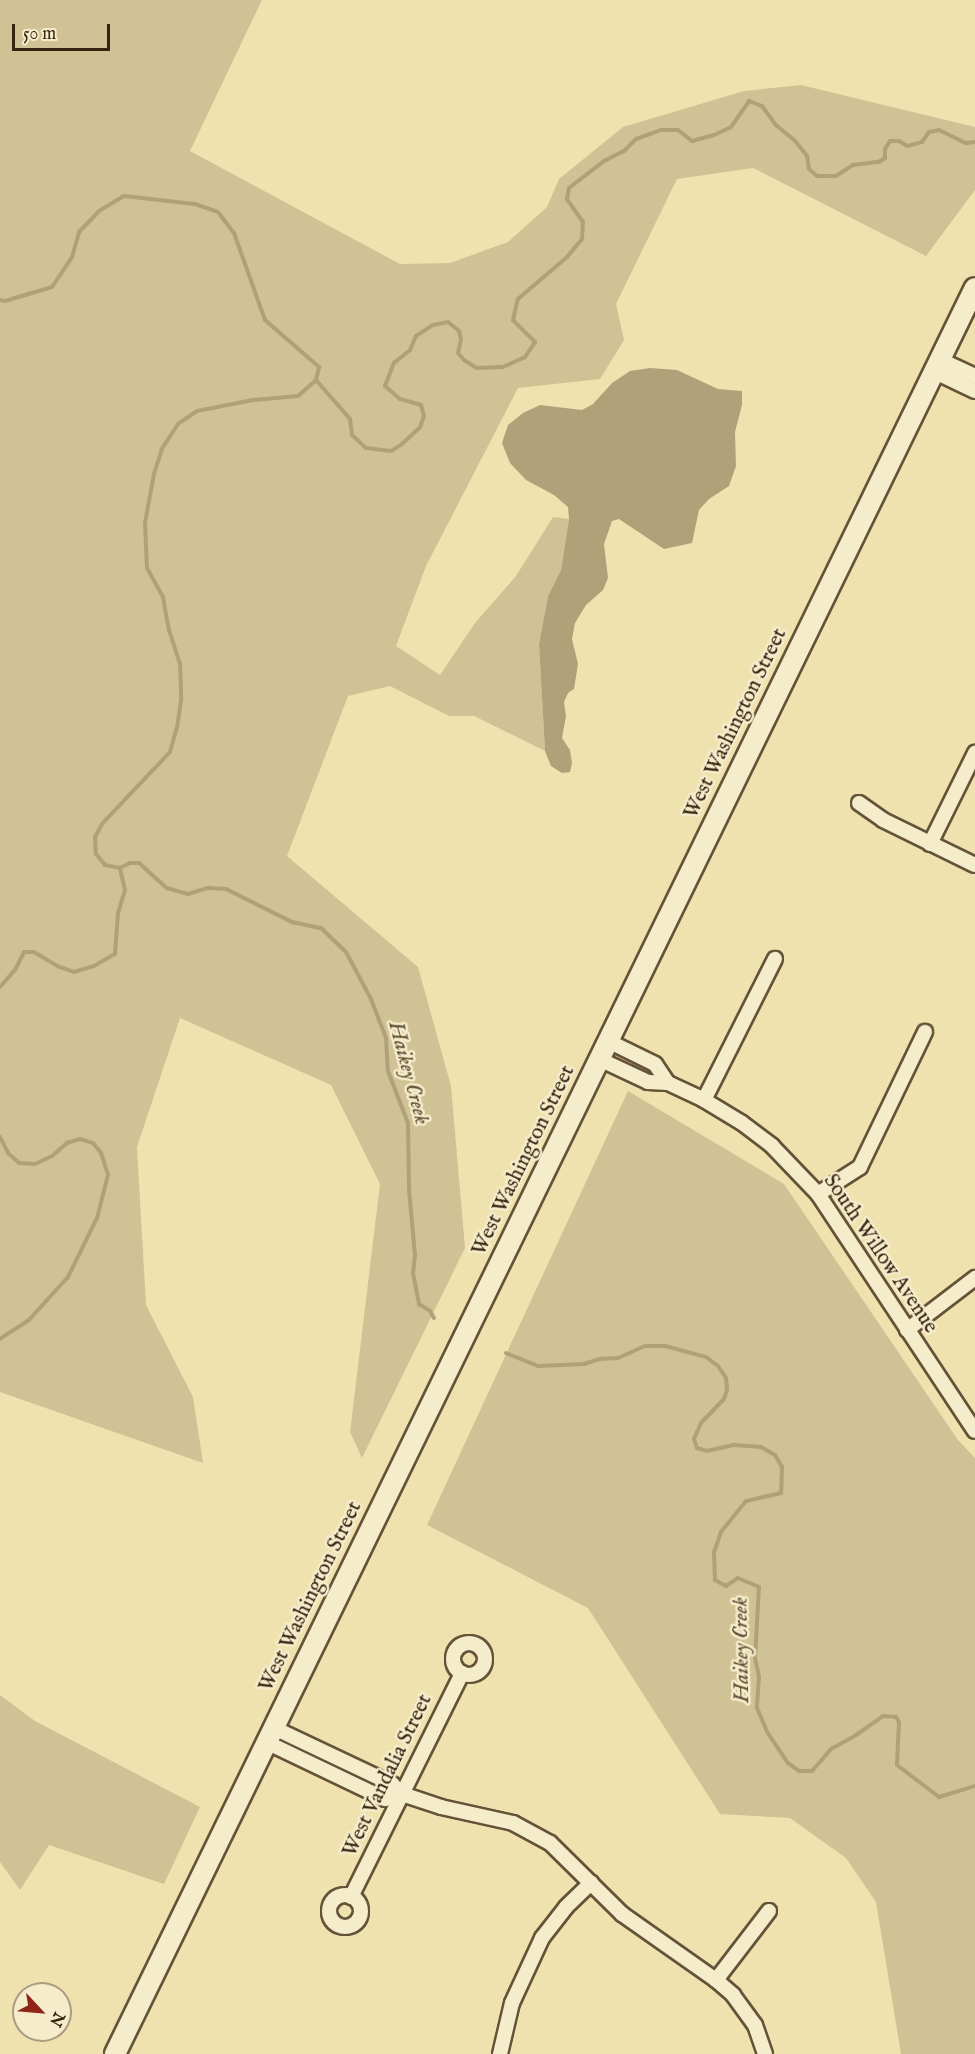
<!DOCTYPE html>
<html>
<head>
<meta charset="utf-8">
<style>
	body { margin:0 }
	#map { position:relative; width:975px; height:2054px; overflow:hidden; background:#f0e2af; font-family:"IM FELL English",serif }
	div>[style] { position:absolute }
	.green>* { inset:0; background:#d0c294 }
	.water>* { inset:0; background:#b1a179 }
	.stream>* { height:4px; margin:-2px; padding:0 2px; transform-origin:2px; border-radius:2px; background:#b1a179 }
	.roads { filter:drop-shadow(2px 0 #645338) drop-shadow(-2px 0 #645338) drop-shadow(0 2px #645338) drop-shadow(0 -2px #645338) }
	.street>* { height:14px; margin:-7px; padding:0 7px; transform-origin:7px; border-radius:7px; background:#f5eccb }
	.street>.ring { margin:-7px; padding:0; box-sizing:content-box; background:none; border:14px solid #f5eccb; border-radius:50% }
	.secondary>* { height:20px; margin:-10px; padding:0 10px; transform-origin:10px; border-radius:10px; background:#f5eccb }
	span { translate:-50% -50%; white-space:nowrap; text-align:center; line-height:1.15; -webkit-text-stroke:5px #f5eccb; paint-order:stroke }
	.street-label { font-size:21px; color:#362311 }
	.water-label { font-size:22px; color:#614f35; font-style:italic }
	.north { position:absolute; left:12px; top:1982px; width:60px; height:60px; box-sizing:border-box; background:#f5eccb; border:2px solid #a99c81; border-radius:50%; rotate:116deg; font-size:16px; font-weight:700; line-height:24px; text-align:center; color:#362311 }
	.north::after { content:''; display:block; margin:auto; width:21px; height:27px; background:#8f2418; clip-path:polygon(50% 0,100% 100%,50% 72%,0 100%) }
	.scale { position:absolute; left:12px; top:24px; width:98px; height:27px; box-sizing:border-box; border:3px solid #362311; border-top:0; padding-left:8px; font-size:18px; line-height:21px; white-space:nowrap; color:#362311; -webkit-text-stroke:4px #f5eccb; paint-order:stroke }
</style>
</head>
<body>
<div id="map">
	<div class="green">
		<div style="clip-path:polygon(0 0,262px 0,190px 151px,400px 264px,450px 263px,508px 242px,547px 207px,559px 179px,623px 127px,744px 91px,801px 85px,975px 127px,975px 190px,926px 256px,753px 168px,677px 179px,616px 304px,624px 340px,600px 379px,518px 388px,426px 566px,396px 646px,440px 675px,475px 623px,516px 576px,553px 517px,569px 519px,561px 570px,548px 596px,539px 644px,545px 751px,474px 716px,449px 716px,390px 686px,348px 696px,287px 856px,418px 967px,451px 1086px,465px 1248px,362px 1458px,350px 1432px,380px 1184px,331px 1085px,180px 1018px,137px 1147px,146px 1305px,193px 1397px,203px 1463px,0 1392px)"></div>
		<div style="clip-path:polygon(628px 1091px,784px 1184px,958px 1440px,975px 1458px,975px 2054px,901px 2054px,876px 1902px,846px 1858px,790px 1818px,720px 1814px,588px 1608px,427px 1525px)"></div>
		<div style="clip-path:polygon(0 1695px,35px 1721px,200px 1807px,164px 1884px,49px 1845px,20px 1890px,0 1862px)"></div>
	</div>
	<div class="water">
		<div style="clip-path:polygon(650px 368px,677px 370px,718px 389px,742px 391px,742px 405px,735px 432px,736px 466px,729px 486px,709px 499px,699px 510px,692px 543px,664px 549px,619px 519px,612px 521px,604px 544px,608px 578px,603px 590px,586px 605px,575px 623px,572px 639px,578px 664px,574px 689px,568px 693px,564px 702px,566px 716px,562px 738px,570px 750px,572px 763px,570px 772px,562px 773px,551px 766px,545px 751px,539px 644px,548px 596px,561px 570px,569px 519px,568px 507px,554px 495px,526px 480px,510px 463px,502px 443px,508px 425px,523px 413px,540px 405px,582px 410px,593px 404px,612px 383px,630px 371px)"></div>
	</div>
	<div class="stream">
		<div style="left:0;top:300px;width:5px;rotate:11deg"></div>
		<div style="left:5px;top:301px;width:49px;rotate:-16.6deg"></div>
		<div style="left:52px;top:287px;width:36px;rotate:-56deg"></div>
		<div style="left:72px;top:257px;width:26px;rotate:-74deg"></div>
		<div style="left:79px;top:232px;width:29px;rotate:-46deg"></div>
		<div style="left:99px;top:211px;width:29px;rotate:-31deg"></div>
		<div style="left:124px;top:196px;width:71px;rotate:6.4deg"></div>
		<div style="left:195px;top:204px;width:24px;rotate:19deg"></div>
		<div style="left:218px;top:212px;width:26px;rotate:53deg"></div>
		<div style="left:234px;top:233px;width:92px;rotate:70.4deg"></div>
		<div style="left:265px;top:320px;width:72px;rotate:41deg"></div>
		<div style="left:319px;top:367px;width:13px;rotate:103deg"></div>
		<div style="left:316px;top:380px;width:24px;rotate:138deg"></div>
		<div style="left:298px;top:396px;width:45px;rotate:174.9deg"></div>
		<div style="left:253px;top:400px;width:57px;rotate:168.9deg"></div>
		<div style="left:197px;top:411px;width:23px;rotate:146deg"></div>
		<div style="left:178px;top:424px;width:30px;rotate:123deg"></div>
		<div style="left:162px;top:449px;width:26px;rotate:108deg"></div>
		<div style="left:154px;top:474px;width:50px;rotate:100.4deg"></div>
		<div style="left:145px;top:523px;width:45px;rotate:87.5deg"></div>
		<div style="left:147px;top:568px;width:33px;rotate:61deg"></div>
		<div style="left:163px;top:597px;width:34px;rotate:80deg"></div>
		<div style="left:169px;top:630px;width:35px;rotate:72deg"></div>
		<div style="left:180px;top:663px;width:37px;rotate:88deg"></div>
		<div style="left:181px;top:700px;width:27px;rotate:98deg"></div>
		<div style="left:177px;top:727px;width:26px;rotate:106deg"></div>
		<div style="left:170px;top:752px;width:99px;rotate:133.4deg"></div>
		<div style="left:102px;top:824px;width:15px;rotate:118deg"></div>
		<div style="left:95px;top:837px;width:17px;rotate:87deg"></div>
		<div style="left:96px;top:854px;width:14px;rotate:51deg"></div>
		<div style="left:105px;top:865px;width:15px;rotate:11deg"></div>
		<div style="left:120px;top:868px;width:11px;rotate:-27deg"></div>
		<div style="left:130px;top:863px;width:9px"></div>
		<div style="left:139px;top:863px;width:38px;rotate:42deg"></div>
		<div style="left:167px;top:888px;width:22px;rotate:16deg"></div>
		<div style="left:188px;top:894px;width:21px;rotate:-17deg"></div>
		<div style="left:208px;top:888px;width:18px;rotate:3deg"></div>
		<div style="left:226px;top:889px;width:74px;rotate:26.6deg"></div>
		<div style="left:292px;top:922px;width:30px;rotate:12deg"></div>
		<div style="left:321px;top:928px;width:35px;rotate:44deg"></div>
		<div style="left:346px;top:952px;width:53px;rotate:62deg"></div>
		<div style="left:371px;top:999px;width:42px;rotate:69deg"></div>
		<div style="left:386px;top:1038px;width:33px;rotate:87deg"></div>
		<div style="left:388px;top:1071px;width:56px;rotate:69deg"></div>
		<div style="left:408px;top:1123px;width:66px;rotate:89.1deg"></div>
		<div style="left:409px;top:1189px;width:66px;rotate:84.8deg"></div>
		<div style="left:415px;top:1255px;width:18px;rotate:96deg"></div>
		<div style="left:413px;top:1273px;width:32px;rotate:79deg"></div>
		<div style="left:419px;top:1304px;width:13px;rotate:32deg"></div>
		<div style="left:430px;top:1311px;width:8px;rotate:60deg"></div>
		<div style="left:316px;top:380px;width:52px;rotate:48.9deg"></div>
		<div style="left:350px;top:419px;width:16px;rotate:83deg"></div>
		<div style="left:352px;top:435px;width:19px;rotate:43deg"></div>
		<div style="left:366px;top:448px;width:25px;rotate:7deg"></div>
		<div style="left:391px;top:451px;width:13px;rotate:-32deg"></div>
		<div style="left:402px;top:444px;width:25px;rotate:-43deg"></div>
		<div style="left:420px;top:427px;width:12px;rotate:-70deg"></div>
		<div style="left:424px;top:416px;width:11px;rotate:-105deg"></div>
		<div style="left:421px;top:405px;width:22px;rotate:-164deg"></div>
		<div style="left:400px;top:399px;width:20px;rotate:-139deg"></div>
		<div style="left:385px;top:386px;width:25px;rotate:-69deg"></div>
		<div style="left:394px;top:363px;width:21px;rotate:-39deg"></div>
		<div style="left:410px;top:350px;width:15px;rotate:-67deg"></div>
		<div style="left:416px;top:336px;width:20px;rotate:-33deg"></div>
		<div style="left:433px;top:325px;width:15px;rotate:-11deg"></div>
		<div style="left:448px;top:322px;width:14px;rotate:39deg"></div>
		<div style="left:459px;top:331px;width:8px;rotate:76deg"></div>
		<div style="left:461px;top:339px;width:14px;rotate:102deg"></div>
		<div style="left:458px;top:353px;width:9px;rotate:49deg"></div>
		<div style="left:464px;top:360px;width:15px;rotate:32deg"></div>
		<div style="left:477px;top:368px;width:26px;rotate:-2deg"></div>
		<div style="left:503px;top:367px;width:24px;rotate:-24deg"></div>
		<div style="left:525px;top:357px;width:18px;rotate:-56deg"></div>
		<div style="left:535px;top:342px;width:31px;rotate:-135deg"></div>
		<div style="left:513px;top:320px;width:22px;rotate:-77deg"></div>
		<div style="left:518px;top:299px;width:65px;rotate:-40.6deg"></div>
		<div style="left:567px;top:257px;width:23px;rotate:-50deg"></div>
		<div style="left:582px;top:239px;width:17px;rotate:-87deg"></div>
		<div style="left:583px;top:222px;width:28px;rotate:-125deg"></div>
		<div style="left:567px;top:199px;width:11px;rotate:-80deg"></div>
		<div style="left:569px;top:188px;width:44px;rotate:-37.6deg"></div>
		<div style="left:604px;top:161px;width:22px;rotate:-27deg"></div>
		<div style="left:624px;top:151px;width:17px;rotate:-45deg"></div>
		<div style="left:636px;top:139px;width:27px;rotate:-20deg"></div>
		<div style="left:661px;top:130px;width:17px"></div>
		<div style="left:678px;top:130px;width:18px;rotate:38deg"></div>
		<div style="left:692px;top:141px;width:23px;rotate:-15deg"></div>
		<div style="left:714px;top:135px;width:19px;rotate:-25deg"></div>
		<div style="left:731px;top:127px;width:32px;rotate:-55deg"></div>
		<div style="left:749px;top:101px;width:14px;rotate:21deg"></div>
		<div style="left:762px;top:106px;width:24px;rotate:54deg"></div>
		<div style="left:776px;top:125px;width:25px;rotate:40deg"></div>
		<div style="left:795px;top:141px;width:19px;rotate:51deg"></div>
		<div style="left:807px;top:156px;width:13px;rotate:81deg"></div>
		<div style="left:809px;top:169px;width:11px;rotate:41deg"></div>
		<div style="left:817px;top:176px;width:19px"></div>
		<div style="left:836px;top:176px;width:20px;rotate:-33deg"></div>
		<div style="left:853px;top:165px;width:26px;rotate:-7deg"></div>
		<div style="left:879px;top:162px;width:7px;rotate:-34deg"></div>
		<div style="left:885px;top:158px;width:9px;rotate:-90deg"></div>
		<div style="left:885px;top:149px;width:9px;rotate:-58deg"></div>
		<div style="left:890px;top:141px;width:9px"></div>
		<div style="left:899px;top:141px;width:9px;rotate:32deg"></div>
		<div style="left:907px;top:146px;width:16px;rotate:-15deg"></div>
		<div style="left:922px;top:142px;width:12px;rotate:-55deg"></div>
		<div style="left:929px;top:132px;width:10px;rotate:-11deg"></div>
		<div style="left:939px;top:130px;width:30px;rotate:26deg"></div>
		<div style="left:966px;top:143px;width:9px;rotate:-6deg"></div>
		<div style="left:0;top:987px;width:23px;rotate:-49deg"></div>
		<div style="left:15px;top:970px;width:20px;rotate:-63deg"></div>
		<div style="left:24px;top:952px;width:10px"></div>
		<div style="left:34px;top:952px;width:27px;rotate:31deg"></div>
		<div style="left:57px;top:966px;width:18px;rotate:19deg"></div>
		<div style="left:74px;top:972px;width:21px;rotate:-17deg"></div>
		<div style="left:94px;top:966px;width:24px;rotate:-30deg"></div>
		<div style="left:115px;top:954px;width:41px;rotate:-85.8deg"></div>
		<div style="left:118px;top:913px;width:24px;rotate:-73deg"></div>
		<div style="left:125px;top:890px;width:23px;rotate:-103deg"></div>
		<div style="left:0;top:1137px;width:18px;rotate:63deg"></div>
		<div style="left:8px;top:1153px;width:15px;rotate:42deg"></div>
		<div style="left:19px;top:1163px;width:16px;rotate:4deg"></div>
		<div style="left:35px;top:1164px;width:19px;rotate:-25deg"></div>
		<div style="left:52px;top:1156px;width:20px;rotate:-41deg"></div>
		<div style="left:67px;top:1143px;width:14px;rotate:-17deg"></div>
		<div style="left:80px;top:1139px;width:14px;rotate:17deg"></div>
		<div style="left:93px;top:1143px;width:13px;rotate:51deg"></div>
		<div style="left:101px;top:1153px;width:23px;rotate:72deg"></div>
		<div style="left:108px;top:1175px;width:44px;rotate:104.3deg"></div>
		<div style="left:97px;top:1218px;width:66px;rotate:116.2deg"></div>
		<div style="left:68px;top:1277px;width:58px;rotate:132.2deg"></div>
		<div style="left:29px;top:1320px;width:35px;rotate:147deg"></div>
		<div style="left:506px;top:1353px;width:35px;rotate:22deg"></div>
		<div style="left:538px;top:1366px;width:46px;rotate:-2.5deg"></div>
		<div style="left:584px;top:1364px;width:16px;rotate:-18deg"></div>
		<div style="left:599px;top:1359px;width:19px;rotate:-3deg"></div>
		<div style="left:618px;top:1358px;width:30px;rotate:-24deg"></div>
		<div style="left:645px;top:1346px;width:20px"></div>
		<div style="left:665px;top:1346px;width:42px;rotate:15deg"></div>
		<div style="left:706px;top:1357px;width:15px;rotate:37deg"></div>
		<div style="left:718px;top:1366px;width:14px;rotate:56deg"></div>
		<div style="left:726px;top:1378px;width:12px;rotate:85deg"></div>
		<div style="left:727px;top:1390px;width:9px;rotate:108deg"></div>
		<div style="left:724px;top:1399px;width:33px;rotate:134deg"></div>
		<div style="left:701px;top:1423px;width:17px;rotate:114deg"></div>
		<div style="left:694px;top:1439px;width:9px;rotate:72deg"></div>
		<div style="left:697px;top:1448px;width:10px;rotate:17deg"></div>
		<div style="left:707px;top:1451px;width:28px;rotate:-13deg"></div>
		<div style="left:734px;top:1445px;width:27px;rotate:4deg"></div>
		<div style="left:761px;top:1447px;width:16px;rotate:30deg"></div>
		<div style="left:775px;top:1455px;width:14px;rotate:60deg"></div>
		<div style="left:782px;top:1467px;width:26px;rotate:92deg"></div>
		<div style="left:781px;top:1493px;width:36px;rotate:167deg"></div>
		<div style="left:746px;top:1501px;width:40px;rotate:129deg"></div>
		<div style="left:721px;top:1532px;width:21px;rotate:109deg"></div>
		<div style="left:714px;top:1552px;width:28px;rotate:88deg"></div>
		<div style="left:715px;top:1580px;width:13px;rotate:29deg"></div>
		<div style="left:726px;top:1586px;width:14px;rotate:-34deg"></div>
		<div style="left:738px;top:1578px;width:23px;rotate:23deg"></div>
		<div style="left:759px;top:1587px;width:71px;rotate:93.2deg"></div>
		<div style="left:755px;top:1658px;width:19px;rotate:78deg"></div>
		<div style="left:759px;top:1677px;width:31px;rotate:94deg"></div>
		<div style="left:757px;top:1708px;width:26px;rotate:67deg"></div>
		<div style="left:767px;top:1732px;width:37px;rotate:56deg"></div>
		<div style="left:788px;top:1763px;width:14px;rotate:36deg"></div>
		<div style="left:799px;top:1771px;width:13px"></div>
		<div style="left:812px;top:1771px;width:29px;rotate:-49deg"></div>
		<div style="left:831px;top:1749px;width:29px;rotate:-29deg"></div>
		<div style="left:856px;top:1735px;width:33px;rotate:-35deg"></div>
		<div style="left:883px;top:1716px;width:13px;rotate:4deg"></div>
		<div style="left:896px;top:1717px;width:6px;rotate:59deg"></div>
		<div style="left:899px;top:1722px;width:43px;rotate:92.7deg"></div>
		<div style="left:897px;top:1765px;width:53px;rotate:37.3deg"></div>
		<div style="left:939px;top:1797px;width:38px;rotate:-17deg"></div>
	</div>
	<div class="roads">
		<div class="street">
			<div style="left:941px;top:360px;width:38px;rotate:25deg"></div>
			<div style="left:935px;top:372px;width:44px;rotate:25.4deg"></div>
			<div style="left:859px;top:803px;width:29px;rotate:35deg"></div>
			<div style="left:883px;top:820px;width:102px;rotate:26.1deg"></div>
			<div style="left:930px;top:844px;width:102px;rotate:-63.7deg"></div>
			<div style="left:608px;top:1041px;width:52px;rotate:26.1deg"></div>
			<div style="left:655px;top:1064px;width:23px;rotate:56deg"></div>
			<div style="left:599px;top:1059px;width:54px;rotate:25.1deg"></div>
			<div style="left:648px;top:1082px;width:20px;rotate:3deg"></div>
			<div style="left:668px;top:1083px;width:40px;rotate:25deg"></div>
			<div style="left:704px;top:1100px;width:44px;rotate:31.2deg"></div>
			<div style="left:742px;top:1123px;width:38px;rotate:37deg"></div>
			<div style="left:772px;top:1146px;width:66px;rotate:46.2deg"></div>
			<div style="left:818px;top:1194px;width:284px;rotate:56.5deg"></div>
			<div style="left:704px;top:1100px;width:158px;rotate:-63.3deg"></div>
			<div style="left:818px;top:1194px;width:50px;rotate:-32.7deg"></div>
			<div style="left:860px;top:1167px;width:150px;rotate:-64.3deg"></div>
			<div style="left:907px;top:1330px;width:86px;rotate:-37.4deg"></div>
			<div class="ring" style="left:453px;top:1643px;width:18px;height:18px"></div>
			<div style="left:274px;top:1728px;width:131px;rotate:25.4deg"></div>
			<div style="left:392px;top:1784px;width:14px;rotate:45deg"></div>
			<div style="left:402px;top:1794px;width:41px;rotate:18.4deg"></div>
			<div style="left:441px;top:1807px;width:74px;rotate:12.5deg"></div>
			<div style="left:513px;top:1823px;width:42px;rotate:28.4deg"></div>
			<div style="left:550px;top:1843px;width:101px;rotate:44.6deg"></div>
			<div style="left:622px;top:1914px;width:115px;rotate:35.1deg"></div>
			<div style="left:716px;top:1980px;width:23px;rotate:41deg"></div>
			<div style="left:733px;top:1995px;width:37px;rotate:54deg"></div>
			<div style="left:755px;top:2025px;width:31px;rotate:71deg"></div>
			<div style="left:266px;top:1742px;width:132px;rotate:25.6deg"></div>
			<div style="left:385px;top:1799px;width:18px;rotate:-16deg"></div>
			<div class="ring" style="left:329px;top:1895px;width:18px;height:18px"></div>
			<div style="left:351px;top:1897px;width:250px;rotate:-63.6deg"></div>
			<div style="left:716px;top:1980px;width:87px;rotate:-52.5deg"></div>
			<div style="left:500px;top:2054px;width:52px;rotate:-76.8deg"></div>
			<div style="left:512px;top:2003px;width:72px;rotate:-65.2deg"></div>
			<div style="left:542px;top:1938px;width:39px;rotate:-52deg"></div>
			<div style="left:566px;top:1907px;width:35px;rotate:-44deg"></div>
		</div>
		<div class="secondary">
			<div style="left:115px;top:2054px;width:1964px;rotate:-64.04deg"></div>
		</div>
	</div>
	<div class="street-label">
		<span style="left:736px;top:724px;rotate:-64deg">West Washington Street</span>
		<span style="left:524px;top:1161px;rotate:-64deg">West Washington Street</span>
		<span style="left:880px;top:1254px;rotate:56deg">South Willow Avenue</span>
		<span style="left:311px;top:1597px;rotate:-64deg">West Washington Street</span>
		<span style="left:388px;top:1776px;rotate:-64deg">West Vandalia Street</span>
	</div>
	<div class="water-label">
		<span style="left:408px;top:1073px;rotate:75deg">Haikey Creek</span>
		<span style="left:742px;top:1650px;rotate:-91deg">Haikey Creek</span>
	</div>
	<div class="north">N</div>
	<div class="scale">50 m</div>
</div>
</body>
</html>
